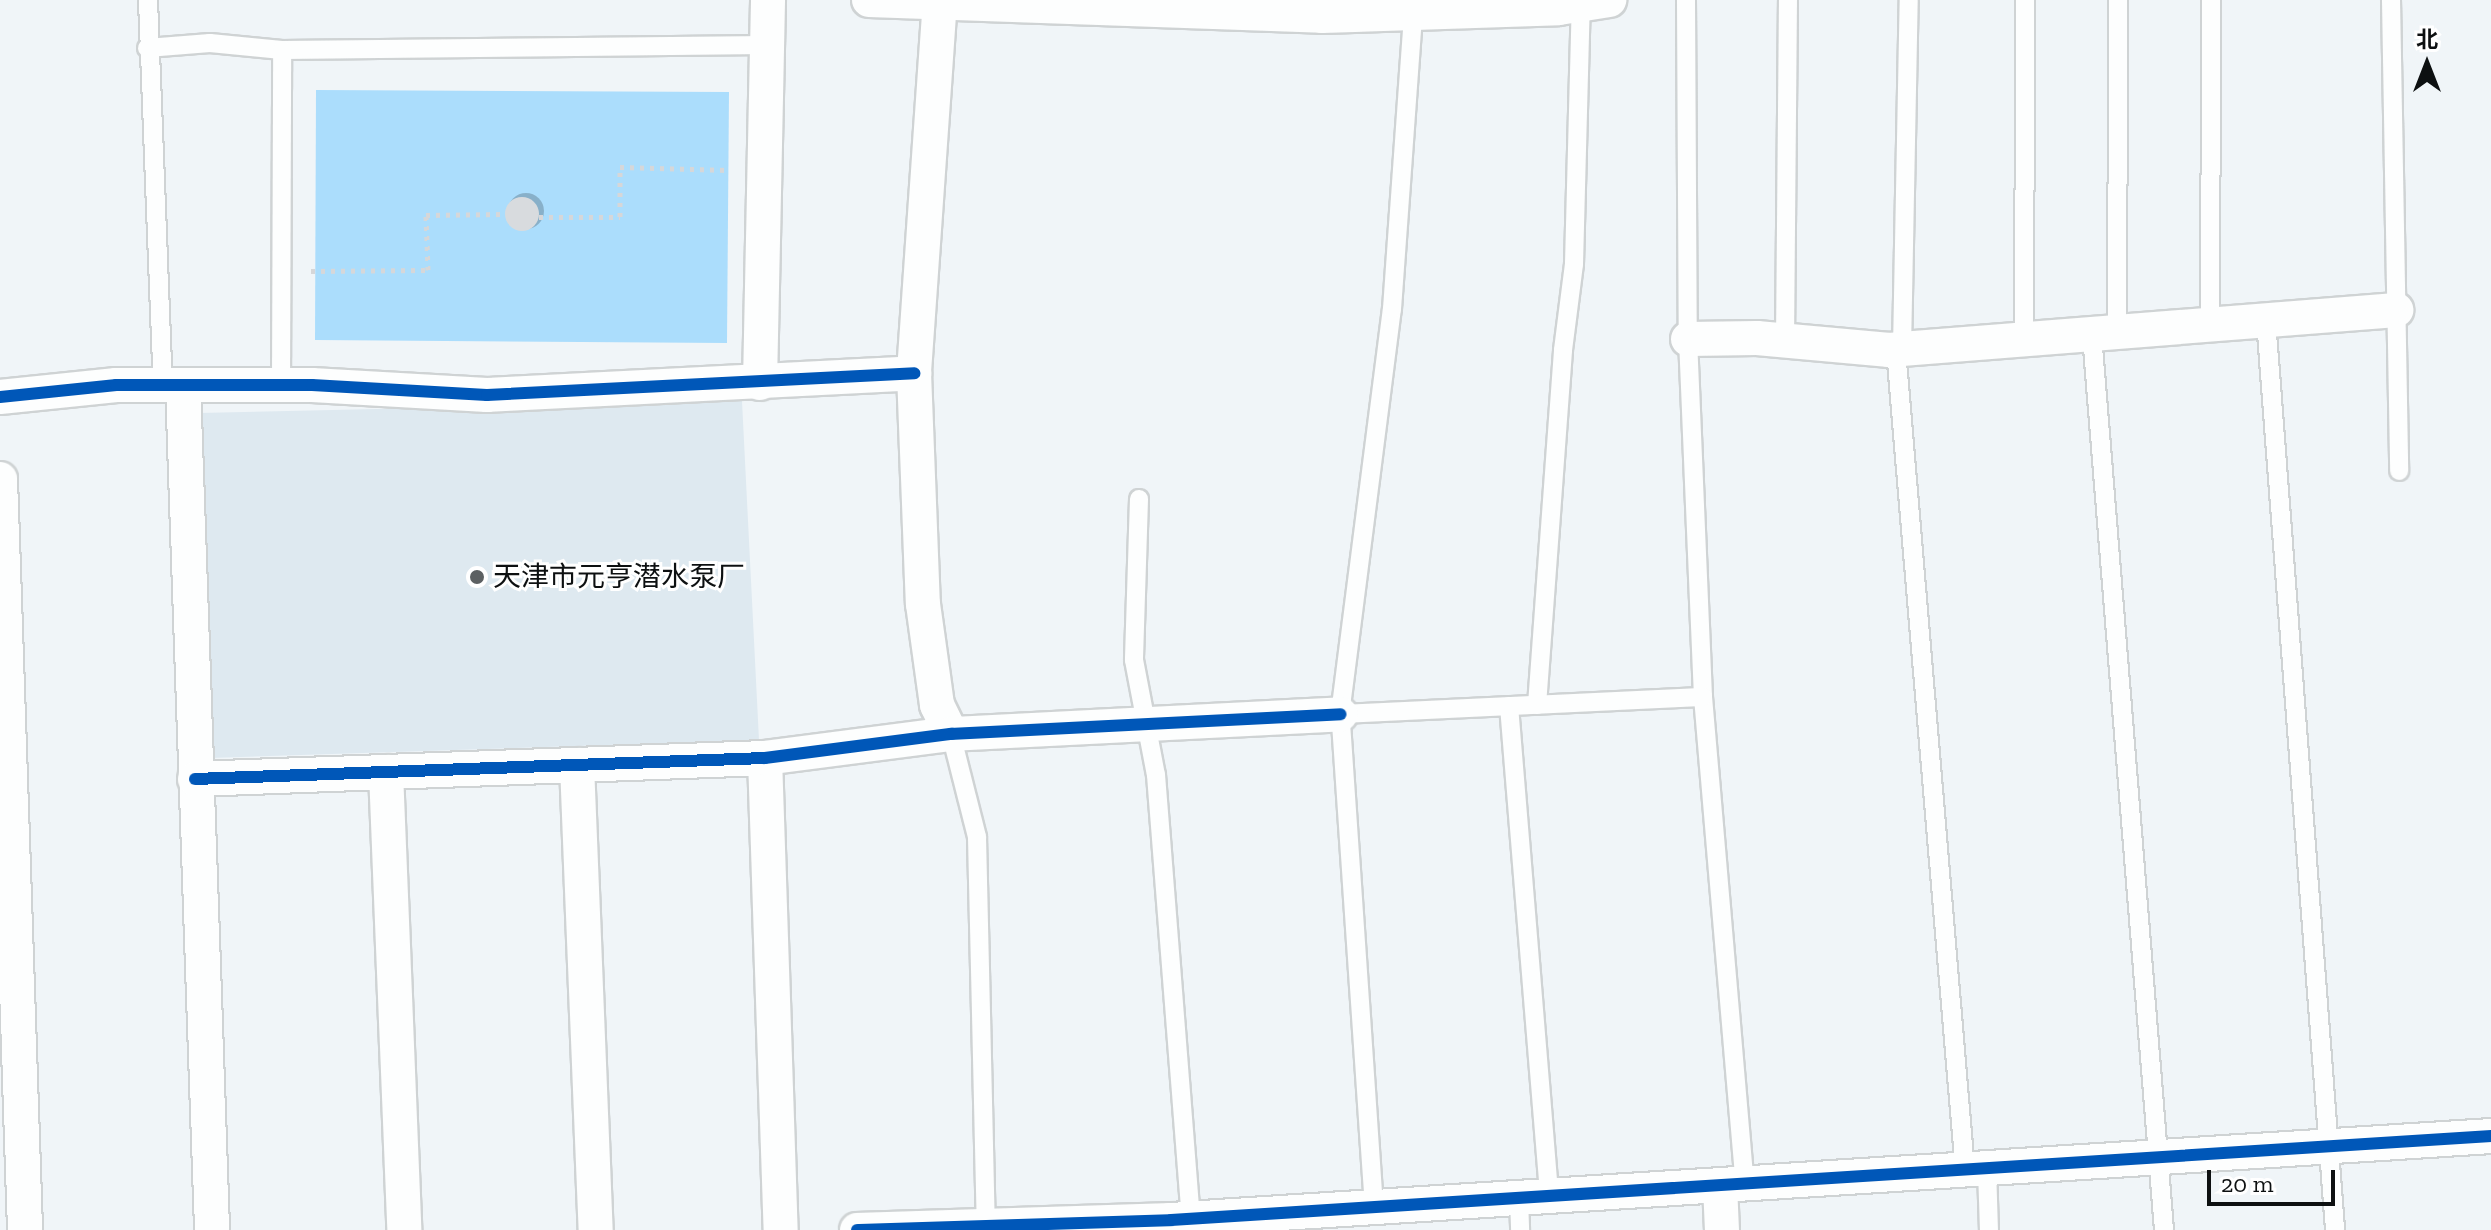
<!DOCTYPE html>
<html>
<head>
<meta charset="utf-8">
<style>
	body { margin:0 }
	#map { position:relative; width:2491px; height:1230px; overflow:hidden; background:#f0f5f8; font-family:"Zilla Slab","Noto Sans SC",serif }
	div>[style] { position:absolute }
	.built>* { inset:0; background:#dee9f0 }
	.water>* { inset:0; background:#abddfc }
	.shadow>* { inset:0; background:#0003 }
	.round { border-radius:50% }
	.building>* { inset:0; background:#d8dbde }
	.path>* { height:5px; margin-top:-2.5px; transform-origin:0; background:repeating-linear-gradient(90deg,#d6d7d9 0 4px,transparent 0 10px) }
	.roads { filter:drop-shadow(2px 0 #cfd3d4) drop-shadow(-2px 0 #cfd3d4) drop-shadow(0 2px #cfd3d4) drop-shadow(0 -2px #cfd3d4) }
	.service>* { height:18px; margin:-9px; padding:0 9px; transform-origin:9px; border-radius:9px; background:#fdfefe }
	.minor>* { height:34px; margin:-17px; padding:0 17px; transform-origin:17px; border-radius:17px; background:#fdfefe }
	.cycleway>* { height:12px; margin:-6px; padding:0 6px; transform-origin:6px; border-radius:6px; background:#0057b8 }
	.dots>* { width:22px; height:22px; translate:-50% -50%; box-sizing:border-box; border:4px solid #fff; border-radius:50% }
	span { translate:-50% -50%; white-space:nowrap; text-align:center; line-height:1.15; -webkit-text-stroke:6px #fff; paint-order:stroke }
	.poi-label { font-size:28px; color:#0d1011 }
	.left { translate:0 -50%; text-align:left }
	.north { position:absolute; left:2387px; top:24px; width:80px; height:80px; -webkit-text-stroke:6px #fff; paint-order:stroke; rotate:0deg; font-size:22px; font-weight:700; line-height:32px; text-align:center; color:#0d1011 }
	.north::after { content:''; display:block; margin:auto; width:28px; height:36px; background:#0d1011; clip-path:polygon(50% 0,100% 100%,50% 72%,0 100%) }
	.scale { position:absolute; left:2207px; top:1170px; width:128px; height:36px; box-sizing:border-box; border:4px solid #0d1011; border-top:0; padding-left:10px; font-size:24px; line-height:28px; white-space:nowrap; color:#0d1011; -webkit-text-stroke:6px #fff; paint-order:stroke }
</style>
</head>
<body>
<div id="map">
	<div class="built">
		<div style="clip-path:polygon(742px 401px,759px 740px,210px 758px,198px 413px)"></div>
	</div>
	<div class="water">
		<div style="clip-path:polygon(316px 90px,729px 92px,727px 343px,315px 340px)"></div>
	</div>
	<div class="shadow">
		<div class="round" style="left:508px;top:193px;width:36px;height:36px"></div>
	</div>
	<div class="building">
		<div class="round" style="left:505px;top:197px;width:34px;height:34px"></div>
	</div>
	<div class="path">
		<div style="left:539px;top:217px;width:81px"></div>
		<div style="left:620px;top:217px;width:50px;rotate:-90deg"></div>
		<div style="left:620px;top:167px;width:108px;rotate:1.6deg"></div>
		<div style="left:311px;top:271px;width:117px;rotate:-0.5deg"></div>
		<div style="left:428px;top:270px;width:55px;rotate:-92.1deg"></div>
		<div style="left:426px;top:215px;width:80px;rotate:-0.7deg"></div>
	</div>
	<div class="roads">
		<div class="service">
			<div style="left:148px;top:0;width:385px;rotate:87.8deg"></div>
			<div style="left:1686px;top:0;width:339px;rotate:89.7deg"></div>
			<div style="left:1688px;top:339px;width:358px;rotate:87.6deg"></div>
			<div style="left:1703px;top:697px;width:488px;rotate:85.1deg"></div>
			<div style="left:2391px;top:0;width:471px;rotate:89deg"></div>
			<div style="left:147px;top:48px;width:63px;rotate:-4.5deg"></div>
			<div style="left:210px;top:43px;width:72px;rotate:5.6deg"></div>
			<div style="left:282px;top:50px;width:485px;rotate:-0.6deg"></div>
			<div style="left:2266px;top:320px;width:913px;rotate:85.66deg"></div>
			<div style="left:2210px;top:324px;width:324px;rotate:-89.8deg"></div>
			<div style="left:2117px;top:332px;width:332px;rotate:-89.8deg"></div>
			<div style="left:2092px;top:335px;width:898px;rotate:85.4deg"></div>
			<div style="left:2024px;top:340px;width:340px;rotate:-89.8deg"></div>
			<div style="left:1785px;top:341px;width:341px;rotate:-89.5deg"></div>
			<div style="left:1902px;top:349px;width:349px;rotate:-88.9deg"></div>
			<div style="left:1896px;top:350px;width:823px;rotate:85.19deg"></div>
			<div style="left:281px;top:385px;width:335px;rotate:-89.8deg"></div>
			<div style="left:1139px;top:499px;width:161px;rotate:91.8deg"></div>
			<div style="left:1134px;top:660px;width:117px;rotate:79.2deg"></div>
			<div style="left:1156px;top:775px;width:445px;rotate:85.5deg"></div>
			<div style="left:1537px;top:705px;width:356px;rotate:-85.8deg"></div>
			<div style="left:1563px;top:350px;width:87px;rotate:-82.7deg"></div>
			<div style="left:1574px;top:264px;width:260px;rotate:-88.5deg"></div>
			<div style="left:1509px;top:706px;width:492px;rotate:85.3deg"></div>
			<div style="left:1340px;top:714px;width:363px;rotate:-2.7deg"></div>
			<div style="left:951px;top:734px;width:106px;rotate:75.8deg"></div>
			<div style="left:977px;top:837px;width:389px;rotate:88.7deg"></div>
			<div style="left:1987px;top:1168px;width:62px;rotate:88.2deg"></div>
			<div style="left:1519px;top:1198px;width:32px;rotate:88deg"></div>
			<div style="left:1374px;top:1207px;width:494px;rotate:-93.9deg"></div>
			<div style="left:1340px;top:714px;width:408px;rotate:-82.7deg"></div>
			<div style="left:1392px;top:309px;width:297px;rotate:-85.9deg"></div>
		</div>
		<div class="minor">
			<div style="left:869px;top:0;width:453px;rotate:2deg"></div>
			<div style="left:1322px;top:16px;width:237px;rotate:-1.9deg"></div>
			<div style="left:1559px;top:8px;width:51px;rotate:-9.1deg"></div>
			<div style="left:940px;top:0;width:374px;rotate:94deg"></div>
			<div style="left:914px;top:373px;width:231px;rotate:87.8deg"></div>
			<div style="left:923px;top:604px;width:102px;rotate:82.1deg"></div>
			<div style="left:937px;top:705px;width:32px;rotate:64deg"></div>
			<div style="left:1688px;top:339px;width:69px;rotate:-0.8deg"></div>
			<div style="left:1757px;top:338px;width:133px;rotate:5.2deg"></div>
			<div style="left:1889px;top:350px;width:509px;rotate:-4.51deg"></div>
			<div style="left:760px;top:383px;width:383px;rotate:-88.8deg"></div>
			<div style="left:183px;top:385px;width:845px;rotate:88.03deg"></div>
			<div style="left:0;top:397px;width:117px;rotate:-5.9deg"></div>
			<div style="left:116px;top:385px;width:196px"></div>
			<div style="left:312px;top:385px;width:175px;rotate:3.3deg"></div>
			<div style="left:487px;top:395px;width:428px;rotate:-2.9deg"></div>
			<div style="left:0;top:479px;width:751px;rotate:88.09deg"></div>
			<div style="left:765px;top:758px;width:472px;rotate:88.1deg"></div>
			<div style="left:577px;top:765px;width:465px;rotate:87.7deg"></div>
			<div style="left:386px;top:772px;width:458px;rotate:87.7deg"></div>
			<div style="left:195px;top:779px;width:570px;rotate:-2.11deg"></div>
			<div style="left:765px;top:758px;width:188px;rotate:-7.4deg"></div>
			<div style="left:951px;top:734px;width:390px;rotate:-2.9deg"></div>
			<div style="left:1720px;top:1185px;width:45px;rotate:87.5deg"></div>
			<div style="left:857px;top:1230px;width:314px;rotate:-1.8deg"></div>
			<div style="left:1171px;top:1220px;width:1323px;rotate:-3.64deg"></div>
		</div>
	</div>
	<div class="cycleway">
		<div style="left:0;top:397px;width:117px;rotate:-5.9deg"></div>
		<div style="left:116px;top:385px;width:196px"></div>
		<div style="left:312px;top:385px;width:175px;rotate:3.3deg"></div>
		<div style="left:487px;top:395px;width:428px;rotate:-2.9deg"></div>
		<div style="left:195px;top:779px;width:570px;rotate:-2.11deg"></div>
		<div style="left:765px;top:758px;width:188px;rotate:-7.4deg"></div>
		<div style="left:951px;top:734px;width:390px;rotate:-2.9deg"></div>
		<div style="left:857px;top:1230px;width:314px;rotate:-1.8deg"></div>
		<div style="left:1171px;top:1220px;width:1323px;rotate:-3.64deg"></div>
	</div>
	<div class="dots">
		<div style="left:477px;top:577px;background:#5c6062"></div>
	</div>
	<div class="poi-label">
		<span class="left" style="left:493px;top:577px">天津市元亨潜水泵厂</span>
	</div>
	<div class="north">北</div>
	<div class="scale">20 m</div>
</div>
</body>
</html>
